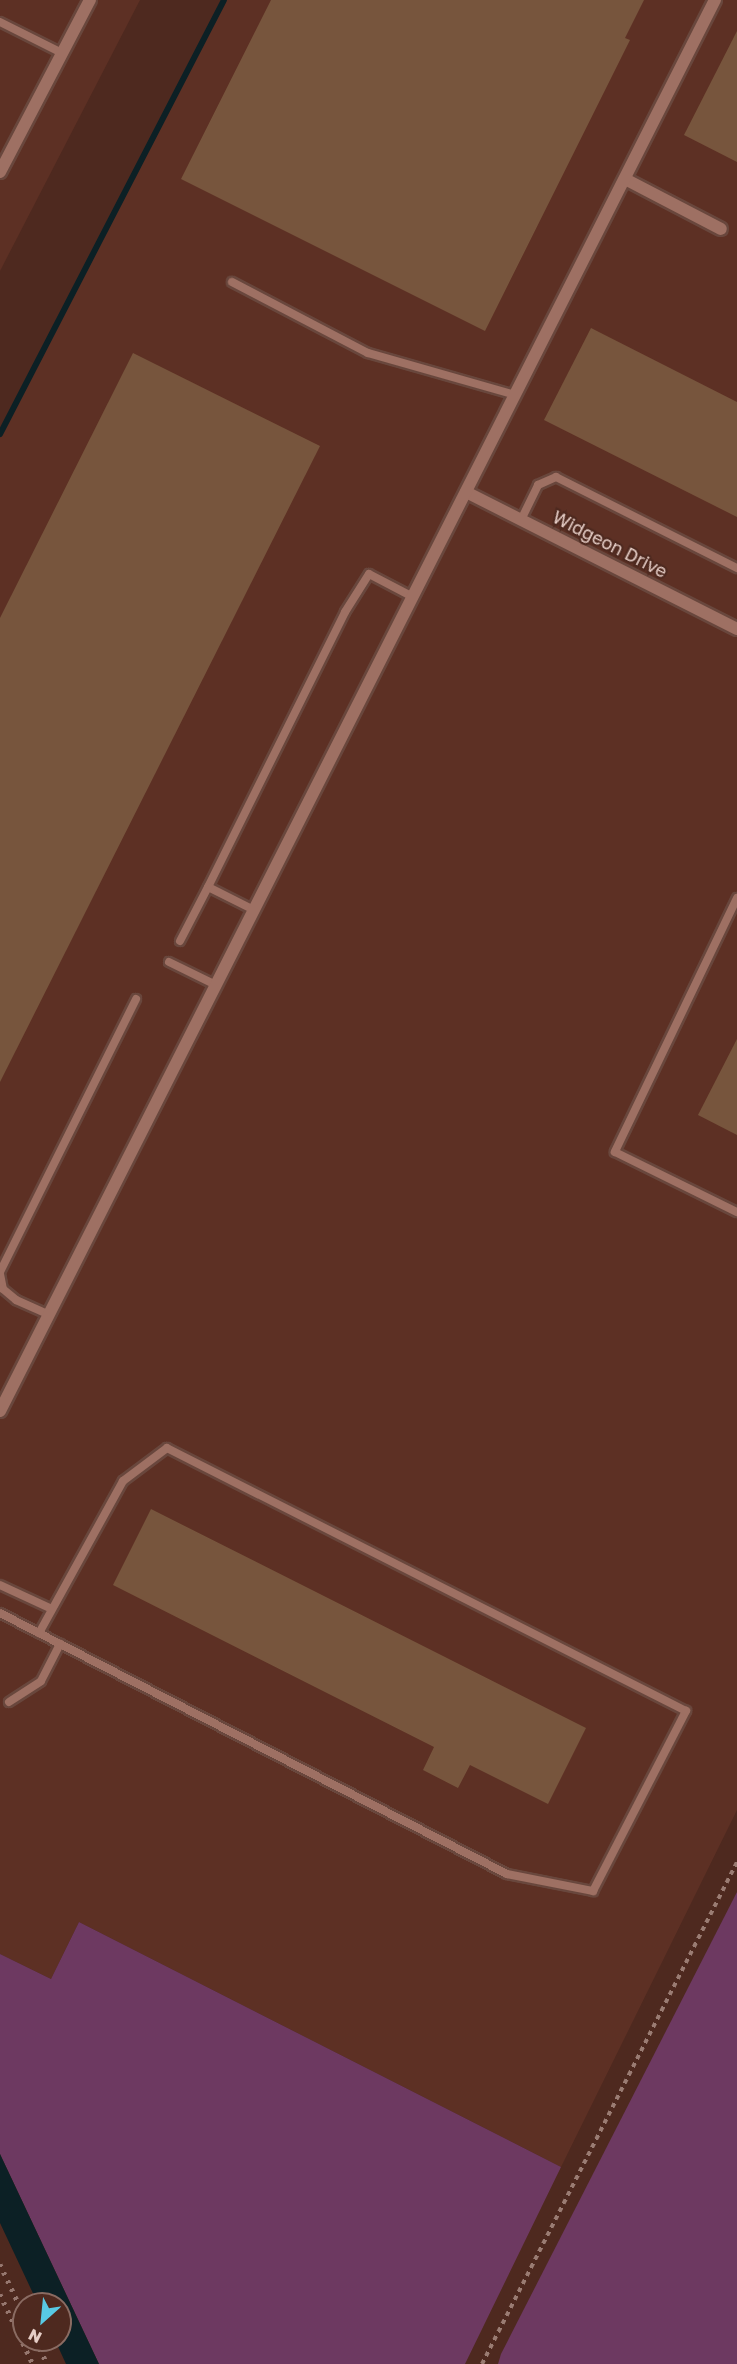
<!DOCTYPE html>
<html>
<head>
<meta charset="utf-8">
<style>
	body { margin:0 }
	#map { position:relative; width:737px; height:2364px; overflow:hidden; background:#4e291f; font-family:"Golos Text",sans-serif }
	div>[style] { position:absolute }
	.built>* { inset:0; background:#5d3024 }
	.green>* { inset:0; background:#6d3961 }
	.water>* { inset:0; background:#0c2025 }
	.stream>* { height:6px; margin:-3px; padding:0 3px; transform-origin:3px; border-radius:3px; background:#0c2025 }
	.building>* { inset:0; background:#77553d }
	.path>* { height:4px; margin-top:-2px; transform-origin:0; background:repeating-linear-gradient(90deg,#9a7c73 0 4.5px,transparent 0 9px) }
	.roads { filter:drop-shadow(2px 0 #69473d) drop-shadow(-2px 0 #69473d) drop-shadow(0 2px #69473d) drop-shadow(0 -2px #69473d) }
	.lane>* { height:8px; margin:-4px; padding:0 4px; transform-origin:4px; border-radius:4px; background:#9e7063 }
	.street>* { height:12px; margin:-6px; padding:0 6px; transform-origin:6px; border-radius:6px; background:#9e7063 }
	.rail>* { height:4.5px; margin-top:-2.25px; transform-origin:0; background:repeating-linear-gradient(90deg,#96776f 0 3px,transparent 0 9px) }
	span { translate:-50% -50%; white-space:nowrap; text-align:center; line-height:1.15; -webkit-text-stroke:4.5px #4e291f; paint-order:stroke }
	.street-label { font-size:18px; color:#e5cdc6 }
	.north { position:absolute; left:12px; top:2292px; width:60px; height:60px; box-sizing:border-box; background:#4e291f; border:2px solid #8a6b62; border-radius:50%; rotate:207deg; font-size:16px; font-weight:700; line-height:24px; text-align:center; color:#e5cdc6 }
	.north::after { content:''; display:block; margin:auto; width:21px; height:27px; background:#58c9e4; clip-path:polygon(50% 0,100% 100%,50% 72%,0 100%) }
</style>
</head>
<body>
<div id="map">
	<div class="built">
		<div style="clip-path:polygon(0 0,140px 0,0 271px)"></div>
		<div style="clip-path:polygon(227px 0,737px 0,737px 1810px,561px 2167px,79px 1922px,51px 1979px,0 1954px,0 431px)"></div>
	</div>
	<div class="green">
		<div style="clip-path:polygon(737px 1892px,737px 2364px,498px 2364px,501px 2354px)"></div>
		<div style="clip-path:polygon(79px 1922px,561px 2167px,465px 2364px,99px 2364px,0 2154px,0 1954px,51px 1979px)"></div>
	</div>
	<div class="water">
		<div style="clip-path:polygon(0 2154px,99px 2364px,66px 2364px,55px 2340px,60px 2340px,60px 2304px,38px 2304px,0 2223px)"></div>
	</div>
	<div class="stream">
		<div style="left:0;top:434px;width:488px;rotate:-62.7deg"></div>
	</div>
	<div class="building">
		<div style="clip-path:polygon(271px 0,644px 0,625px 38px,630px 40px,485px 331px,181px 179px)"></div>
		<div style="clip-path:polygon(737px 31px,737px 162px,684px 135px)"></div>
		<div style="clip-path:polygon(591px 328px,737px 402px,737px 517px,544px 420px)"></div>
		<div style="clip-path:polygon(133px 353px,320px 446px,0 1082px,0 618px)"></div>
		<div style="clip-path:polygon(737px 1039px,737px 1135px,698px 1115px)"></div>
		<div style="clip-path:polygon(151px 1509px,586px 1728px,548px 1804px,470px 1765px,458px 1788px,423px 1770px,434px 1747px,113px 1585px)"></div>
	</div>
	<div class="path">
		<div style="left:482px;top:2364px;width:563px;rotate:-63.07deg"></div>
	</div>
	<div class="roads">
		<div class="lane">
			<div style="left:0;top:22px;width:69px;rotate:26.6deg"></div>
			<div style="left:232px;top:282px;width:153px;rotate:27.6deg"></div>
			<div style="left:368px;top:353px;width:153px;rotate:15.9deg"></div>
			<div style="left:521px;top:520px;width:39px;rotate:-64deg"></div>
			<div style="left:538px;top:485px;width:20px;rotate:-24deg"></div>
			<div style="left:556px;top:477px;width:203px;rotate:26.7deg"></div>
			<div style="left:737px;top:898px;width:282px;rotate:115.7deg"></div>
			<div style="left:615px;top:1152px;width:136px;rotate:26.2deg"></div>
			<div style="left:254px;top:910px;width:51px;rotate:-153.4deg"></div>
			<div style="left:208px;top:887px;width:307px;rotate:-63.5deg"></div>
			<div style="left:345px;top:612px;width:45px;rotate:-57.7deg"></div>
			<div style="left:369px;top:574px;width:50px;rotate:27.6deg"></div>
			<div style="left:180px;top:941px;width:61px;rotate:-62.6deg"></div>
			<div style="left:169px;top:962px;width:52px;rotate:26.1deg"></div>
			<div style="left:0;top:1272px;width:305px;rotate:-63.5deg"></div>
			<div style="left:0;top:1274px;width:15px;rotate:79deg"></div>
			<div style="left:3px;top:1289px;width:17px;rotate:40deg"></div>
			<div style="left:16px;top:1300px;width:36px;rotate:24deg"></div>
			<div style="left:0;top:1585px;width:57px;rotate:24.8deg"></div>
			<div style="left:0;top:1613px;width:570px;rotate:27.24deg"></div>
			<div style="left:507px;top:1874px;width:88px;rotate:11.2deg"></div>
			<div style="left:593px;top:1891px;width:203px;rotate:-62.7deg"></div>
			<div style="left:686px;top:1711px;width:582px;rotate:-153.13deg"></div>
			<div style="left:167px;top:1448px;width:55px;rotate:143.1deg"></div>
			<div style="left:123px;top:1481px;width:174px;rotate:118.9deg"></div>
			<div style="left:9px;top:1702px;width:38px;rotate:-33deg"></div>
			<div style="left:41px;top:1681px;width:42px;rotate:-62.8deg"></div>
		</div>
		<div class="street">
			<div style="left:0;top:172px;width:194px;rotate:-62.4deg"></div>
			<div style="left:625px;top:179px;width:108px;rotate:27.5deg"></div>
			<div style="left:466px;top:492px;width:304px;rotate:26.8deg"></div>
			<div style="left:0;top:1411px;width:1582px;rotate:-63.13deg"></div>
		</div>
	</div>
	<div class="rail">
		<div style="left:0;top:2264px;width:56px;rotate:64.8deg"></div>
		<div style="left:0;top:2294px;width:77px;rotate:64.8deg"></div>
		<div style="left:36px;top:2340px;width:26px;rotate:65deg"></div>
	</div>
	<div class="street-label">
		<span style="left:610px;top:544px;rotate:27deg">Widgeon Drive</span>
	</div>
	<div class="north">N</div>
</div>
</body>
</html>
